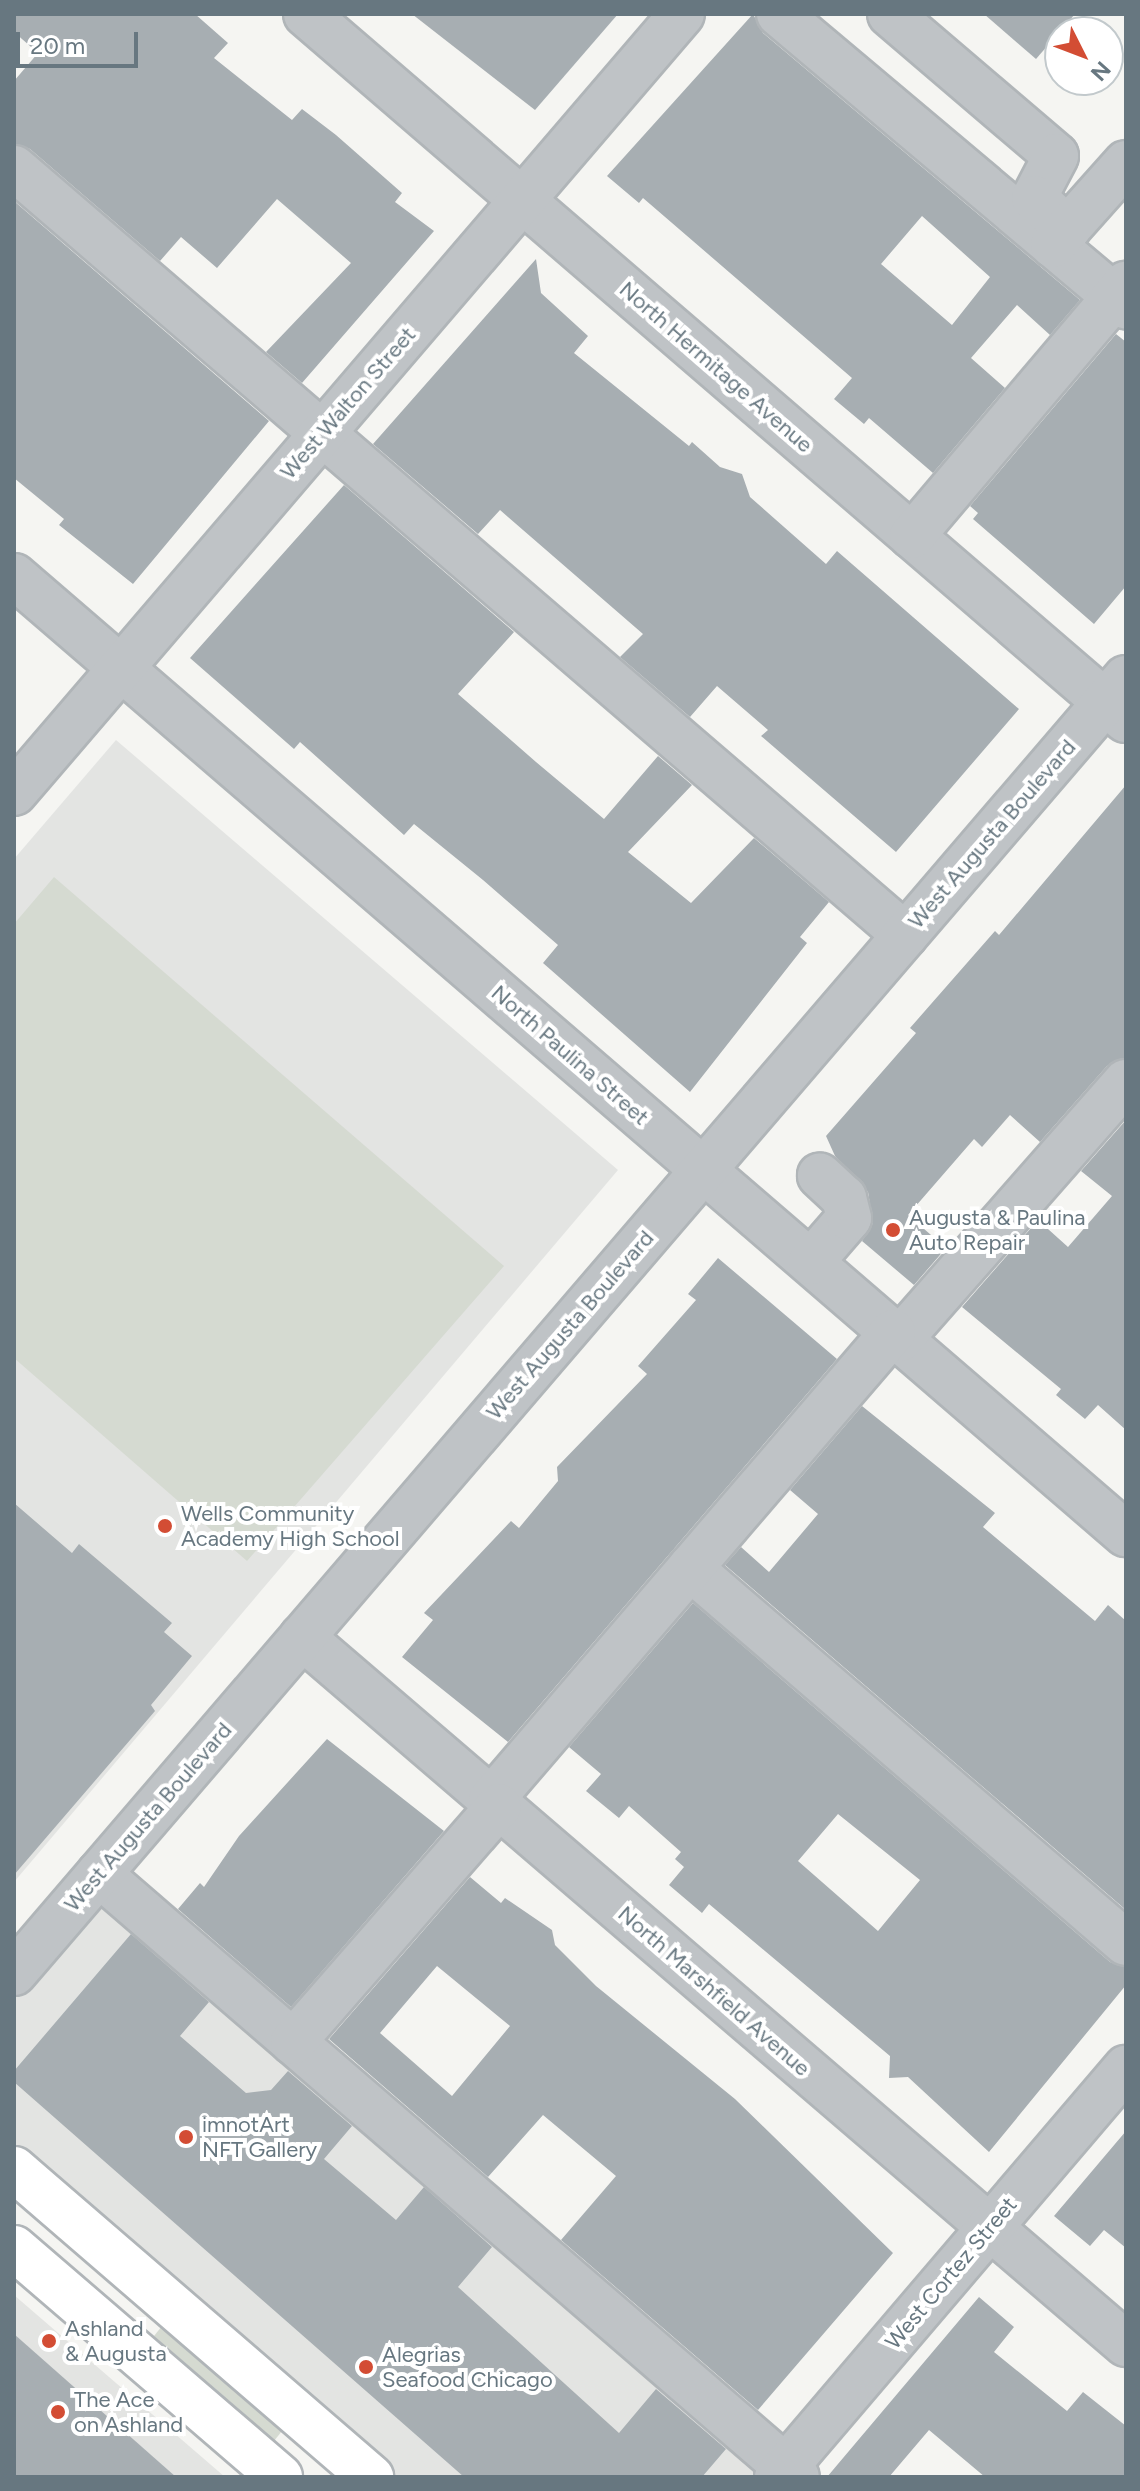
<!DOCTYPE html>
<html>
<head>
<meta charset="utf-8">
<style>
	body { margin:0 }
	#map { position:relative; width:1140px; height:2491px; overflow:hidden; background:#f5f5f2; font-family:Figtree,sans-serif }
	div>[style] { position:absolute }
	.built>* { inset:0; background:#e3e4e2 }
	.green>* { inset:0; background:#d5dad1 }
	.building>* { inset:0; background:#a7aeb2 }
	.roads { filter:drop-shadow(2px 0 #b0b5b8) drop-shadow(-2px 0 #b0b5b8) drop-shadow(0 2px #b0b5b8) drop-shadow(0 -2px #b0b5b8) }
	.minor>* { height:44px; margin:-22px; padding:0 22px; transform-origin:22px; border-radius:22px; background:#bfc3c6 }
	.major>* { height:44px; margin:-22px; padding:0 22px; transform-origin:22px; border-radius:22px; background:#fff }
	.dots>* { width:22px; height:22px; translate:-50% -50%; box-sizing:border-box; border:4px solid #fff; border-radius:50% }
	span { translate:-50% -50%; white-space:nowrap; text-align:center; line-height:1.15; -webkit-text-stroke:8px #fff; paint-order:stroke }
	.street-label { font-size:22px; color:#677780 }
	.poi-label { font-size:22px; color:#677780 }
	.left { translate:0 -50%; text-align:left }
	.frame { position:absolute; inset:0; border:16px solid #677780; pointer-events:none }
	.north { position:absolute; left:1044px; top:16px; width:80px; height:80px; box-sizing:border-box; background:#fff; border:2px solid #c2c9cc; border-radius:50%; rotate:132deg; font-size:22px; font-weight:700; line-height:32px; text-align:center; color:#677780 }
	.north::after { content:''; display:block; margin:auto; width:28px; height:36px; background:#d34d34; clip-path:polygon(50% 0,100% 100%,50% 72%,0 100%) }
	.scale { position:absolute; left:16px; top:32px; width:122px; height:36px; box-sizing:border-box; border:4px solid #677780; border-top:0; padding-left:10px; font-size:24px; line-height:28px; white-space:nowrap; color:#677780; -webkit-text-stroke:6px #fff; paint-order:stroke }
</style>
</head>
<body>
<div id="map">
	<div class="built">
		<div style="clip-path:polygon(116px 740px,618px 1170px,14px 1882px,14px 859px)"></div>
		<div style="clip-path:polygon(99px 1874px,797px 2477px,371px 2477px,14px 2169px,14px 1973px)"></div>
		<div style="clip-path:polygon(14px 2295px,225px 2477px,14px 2477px)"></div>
	</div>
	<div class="green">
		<div style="clip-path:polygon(54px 877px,504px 1266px,247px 1561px,14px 1358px,14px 924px)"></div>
		<div style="clip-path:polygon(162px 2326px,282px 2431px,274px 2441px,154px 2336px)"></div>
	</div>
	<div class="building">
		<div style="clip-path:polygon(14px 14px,195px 14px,228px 43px,214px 58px,292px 120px,302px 109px,336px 135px,402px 193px,395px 202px,434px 231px,302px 383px,266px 352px,351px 263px,277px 199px,217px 268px,181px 237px,160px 261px,30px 149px,14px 144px,14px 81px,38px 53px,14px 32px)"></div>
		<div style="clip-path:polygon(412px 14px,618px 14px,535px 110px)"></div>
		<div style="clip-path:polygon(evenodd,753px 14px,763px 33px,1080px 300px,1050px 335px,1017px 305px,971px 358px,1005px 388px,933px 473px,869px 418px,864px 424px,834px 399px,852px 378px,643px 198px,639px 203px,607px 176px,753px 14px,922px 216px,990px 277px,952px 325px,881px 264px,922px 216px)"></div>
		<div style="clip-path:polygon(984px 14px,1075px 14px,1036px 59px)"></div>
		<div style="clip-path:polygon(14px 201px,269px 421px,133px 584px,59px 525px,64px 519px,14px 478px)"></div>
		<div style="clip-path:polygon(536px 259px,541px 293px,588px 336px,574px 353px,689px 446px,692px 442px,720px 467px,742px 474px,750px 497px,826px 564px,837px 551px,1019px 709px,896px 852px,761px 736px,768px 730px,717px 686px,690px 717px,620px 657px,643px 634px,500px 510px,478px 534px,373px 444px)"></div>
		<div style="clip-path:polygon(1116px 334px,1126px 342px,1126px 586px,1094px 624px,973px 519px,978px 513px,970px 506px)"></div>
		<div style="clip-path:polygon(344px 485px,514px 632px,458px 694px,536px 762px,604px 819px,658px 756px,692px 785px,628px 852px,691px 903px,754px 838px,829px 902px,800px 937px,807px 943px,690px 1092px,543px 963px,558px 945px,483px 880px,414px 824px,404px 835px,300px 742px,294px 749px,190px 658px)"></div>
		<div style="clip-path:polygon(1126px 785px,1126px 1058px,1107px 1066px,1040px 1142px,1010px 1115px,982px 1147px,974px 1139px,908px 1215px,946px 1248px,914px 1285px,862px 1241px,873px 1223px,868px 1192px,835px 1156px,826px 1136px,916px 1033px,910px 1028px,995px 931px,999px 935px)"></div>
		<div style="clip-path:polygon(1126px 1120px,1126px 1430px,1098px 1405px,1085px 1419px,1056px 1395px,1061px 1389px,962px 1307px,1038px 1220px,1068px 1247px,1112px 1196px,1081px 1171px)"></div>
		<div style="clip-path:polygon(718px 1258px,837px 1359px,508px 1742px,402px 1657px,433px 1620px,424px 1613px,511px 1521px,519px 1528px,558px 1481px,557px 1467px,647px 1374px,638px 1366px,696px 1300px,688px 1294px)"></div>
		<div style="clip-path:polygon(862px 1406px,995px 1513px,983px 1527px,1095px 1621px,1108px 1605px,1126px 1621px,1126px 1910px,725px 1565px,741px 1547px,769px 1572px,818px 1514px,790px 1490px)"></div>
		<div style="clip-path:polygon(14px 1503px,72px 1553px,79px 1544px,172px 1623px,164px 1632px,192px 1656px,151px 1705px,155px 1711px,14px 1875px)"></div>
		<div style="clip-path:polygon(evenodd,693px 1603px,1110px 1962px,1126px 1967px,1126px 1985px,989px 2152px,908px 2077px,889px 2078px,890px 2056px,709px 1904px,702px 1913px,669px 1885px,684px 1867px,675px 1859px,681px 1852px,629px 1806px,619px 1818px,586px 1791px,601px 1774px,569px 1747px,693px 1603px,838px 1814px,920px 1880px,878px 1931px,798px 1861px,838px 1814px)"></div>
		<div style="clip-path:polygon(327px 1739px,444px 1831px,291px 2007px,178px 1909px,200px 1883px,204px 1887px,239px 1836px)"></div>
		<div style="clip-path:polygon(evenodd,470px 1877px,501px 1903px,505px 1898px,552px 1930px,555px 1945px,596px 1986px,735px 2099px,893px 2253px,758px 2410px,561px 2240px,616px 2176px,543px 2115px,488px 2177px,329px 2039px,470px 1877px,437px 1966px,510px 2026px,452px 2096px,380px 2033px,437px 1966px)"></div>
		<div style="clip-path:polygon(131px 1934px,209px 2002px,180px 2036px,246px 2093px,271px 2090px,288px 2071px,352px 2126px,324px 2159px,396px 2220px,424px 2187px,492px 2247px,458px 2287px,619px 2433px,656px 2389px,726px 2449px,702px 2477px,464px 2477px,14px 2082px,14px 2071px)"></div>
		<div style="clip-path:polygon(1126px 2131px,1126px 2248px,1104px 2230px,1090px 2246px,1054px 2216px)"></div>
		<div style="clip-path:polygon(979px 2297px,1014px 2327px,994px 2352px,1067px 2411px,1083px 2392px,1126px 2426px,1126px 2477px,985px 2477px,929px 2430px,889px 2477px,827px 2477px)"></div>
		<div style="clip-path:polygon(14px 2334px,176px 2477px,14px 2477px)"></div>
	</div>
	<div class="roads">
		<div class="minor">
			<div style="left:306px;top:14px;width:1082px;rotate:40.73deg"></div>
			<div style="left:779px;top:14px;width:454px;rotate:40.1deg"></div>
			<div style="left:890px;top:14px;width:218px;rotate:40.5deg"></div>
			<div style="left:1056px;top:156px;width:47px;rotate:117.6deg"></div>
			<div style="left:1034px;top:198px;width:46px;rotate:42.4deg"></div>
			<div style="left:14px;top:168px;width:1176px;rotate:40.72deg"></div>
			<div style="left:1053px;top:245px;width:110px;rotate:-48.3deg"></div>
			<div style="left:912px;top:536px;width:331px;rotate:-49.7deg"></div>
			<div style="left:14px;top:576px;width:1468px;rotate:40.75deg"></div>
			<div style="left:14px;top:793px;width:1026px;rotate:-49.39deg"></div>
			<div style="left:811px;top:1262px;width:58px;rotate:-49.2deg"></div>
			<div style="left:849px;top:1218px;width:21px;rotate:-104deg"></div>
			<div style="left:844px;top:1198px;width:33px;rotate:-137deg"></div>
			<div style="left:900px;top:1339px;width:342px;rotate:-48.7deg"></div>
			<div style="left:690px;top:1568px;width:575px;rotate:40.7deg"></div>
			<div style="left:302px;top:1637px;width:1086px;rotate:40.63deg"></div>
			<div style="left:491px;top:1800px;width:617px;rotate:-49.34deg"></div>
			<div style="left:99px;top:1874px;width:922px;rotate:40.82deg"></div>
			<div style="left:14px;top:1973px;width:1707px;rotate:-49.35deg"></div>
			<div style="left:293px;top:2042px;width:313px;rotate:-48.9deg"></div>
			<div style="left:777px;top:2477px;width:538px;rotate:-49.53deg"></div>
		</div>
		<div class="major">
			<div style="left:14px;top:2169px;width:472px;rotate:40.8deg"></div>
			<div style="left:14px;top:2248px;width:351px;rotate:40.7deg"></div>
		</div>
	</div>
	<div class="dots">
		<div style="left:893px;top:1230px;background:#d34d34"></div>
		<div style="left:165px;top:1526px;background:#d34d34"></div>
		<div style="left:186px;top:2137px;background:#d34d34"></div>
		<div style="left:49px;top:2341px;background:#d34d34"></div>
		<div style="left:366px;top:2367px;background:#d34d34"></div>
		<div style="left:58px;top:2412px;background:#d34d34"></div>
	</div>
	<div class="street-label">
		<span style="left:716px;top:367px;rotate:41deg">North Hermitage Avenue</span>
		<span style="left:348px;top:403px;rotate:-49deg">West Walton Street</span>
		<span style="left:992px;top:834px;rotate:-49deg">West Augusta Boulevard</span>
		<span style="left:570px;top:1055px;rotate:41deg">North Paulina Street</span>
		<span style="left:570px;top:1325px;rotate:-49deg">West Augusta Boulevard</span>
		<span style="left:148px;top:1817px;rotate:-49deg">West Augusta Boulevard</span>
		<span style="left:714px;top:1991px;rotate:41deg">North Marshfield Avenue</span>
		<span style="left:951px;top:2273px;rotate:-50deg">West Cortez Street</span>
	</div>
	<div class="poi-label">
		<span class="left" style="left:909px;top:1230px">Augusta &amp; Paulina<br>Auto Repair</span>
		<span class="left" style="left:181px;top:1526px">Wells Community<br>Academy High School</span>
		<span class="left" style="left:202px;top:2137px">imnotArt<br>NFT Gallery</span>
		<span class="left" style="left:65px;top:2341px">Ashland<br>&amp; Augusta</span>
		<span class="left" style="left:382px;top:2367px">Alegrias<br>Seafood Chicago</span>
		<span class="left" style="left:74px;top:2412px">The Ace<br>on Ashland</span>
	</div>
	<div class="frame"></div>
	<div class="north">N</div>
	<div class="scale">20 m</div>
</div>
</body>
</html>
